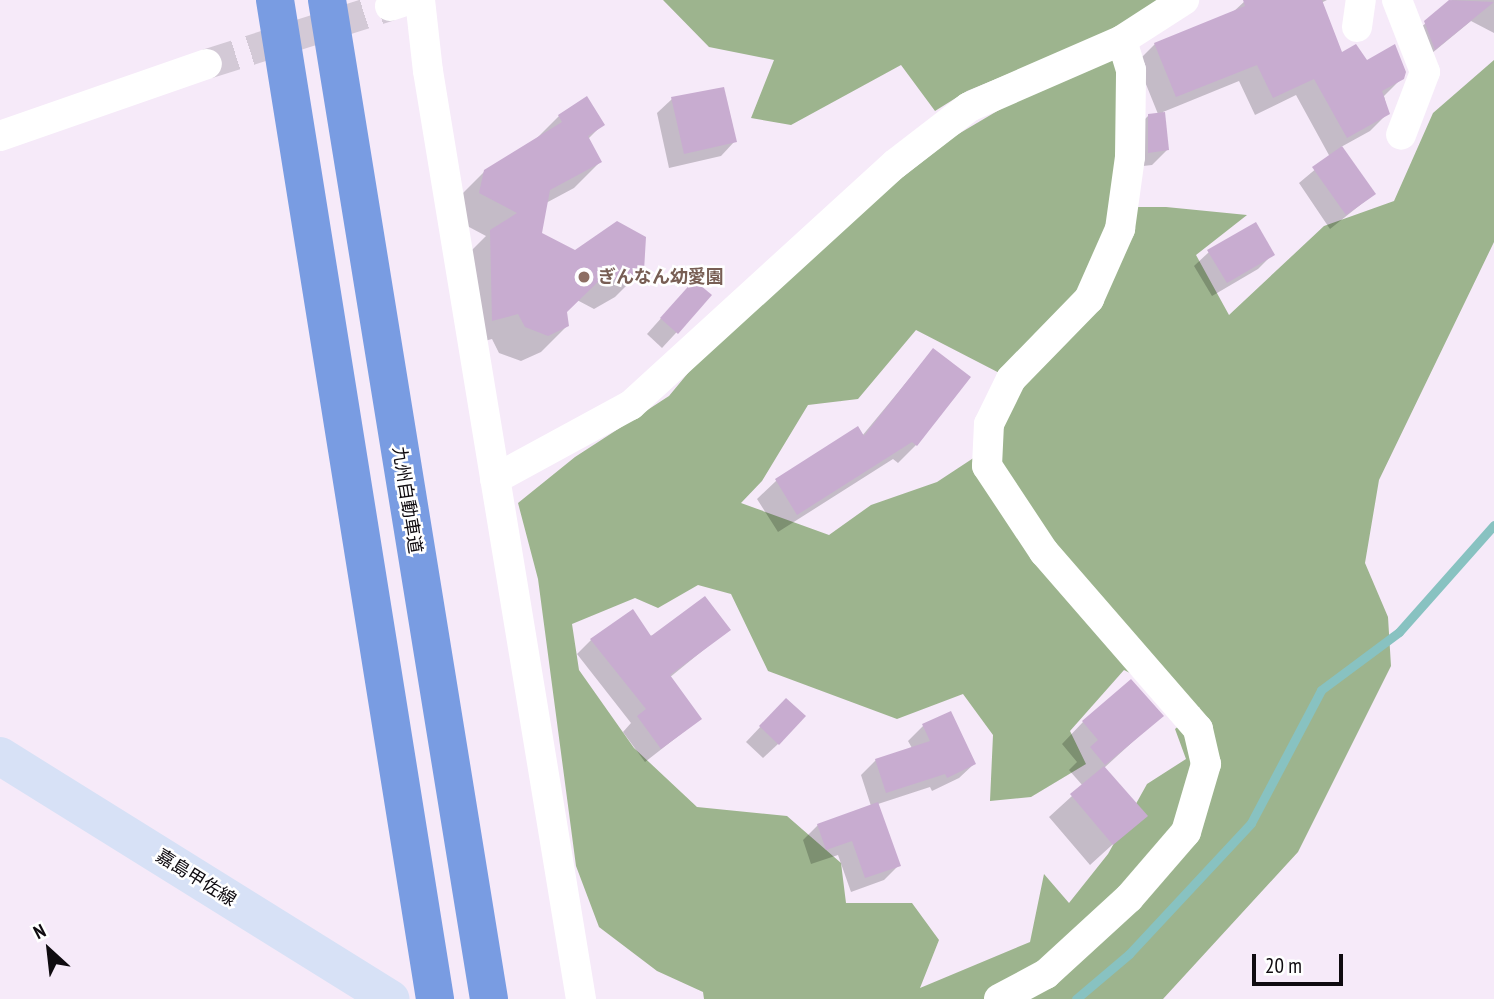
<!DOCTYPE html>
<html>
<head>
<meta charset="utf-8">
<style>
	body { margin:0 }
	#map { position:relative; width:1494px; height:999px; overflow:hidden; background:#f6eaf9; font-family:"PT Sans Narrow","Noto Sans JP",sans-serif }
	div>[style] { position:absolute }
	.forest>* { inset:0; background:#9db48e }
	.shadow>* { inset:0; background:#0003 }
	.stream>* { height:9px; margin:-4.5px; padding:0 4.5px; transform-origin:4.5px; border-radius:4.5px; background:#88c2c1 }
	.building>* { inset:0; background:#c8acd0 }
	.minor-tunnel>* { height:30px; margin-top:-15px; transform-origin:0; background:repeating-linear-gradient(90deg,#d3c9d6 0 30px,transparent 0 45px) }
	.minor>* { height:30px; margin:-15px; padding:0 15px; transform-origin:15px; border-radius:15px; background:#fff }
	.secondary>* { height:38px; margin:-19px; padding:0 19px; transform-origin:19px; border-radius:19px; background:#d7e1f6 }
	.motorway>* { height:38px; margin:-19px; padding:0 19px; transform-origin:19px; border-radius:19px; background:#799ce2 }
	.dots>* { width:19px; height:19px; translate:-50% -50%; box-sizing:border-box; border:4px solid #fff; border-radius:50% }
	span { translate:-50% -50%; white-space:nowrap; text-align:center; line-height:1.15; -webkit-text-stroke:5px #fff; paint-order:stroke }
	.education-label { font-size:18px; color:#785e54; font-weight:700 }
	.left { translate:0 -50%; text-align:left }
	.street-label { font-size:18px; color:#0f0b10 }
	.north { position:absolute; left:14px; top:915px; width:70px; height:70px; -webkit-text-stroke:5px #fff; paint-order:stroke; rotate:333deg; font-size:19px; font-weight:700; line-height:28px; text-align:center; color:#0f0b10 }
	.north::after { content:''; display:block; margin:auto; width:24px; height:32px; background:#0f0b10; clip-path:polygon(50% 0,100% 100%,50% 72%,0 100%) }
	.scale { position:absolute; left:1252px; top:954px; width:91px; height:32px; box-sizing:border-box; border:4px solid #0f0b10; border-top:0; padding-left:9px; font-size:21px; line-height:24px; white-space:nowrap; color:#0f0b10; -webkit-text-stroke:5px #fff; paint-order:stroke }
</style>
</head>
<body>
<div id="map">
	<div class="forest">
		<div style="clip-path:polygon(663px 0,1169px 0,1128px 25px,967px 91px,935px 111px,901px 65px,791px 125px,751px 118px,774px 60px,709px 47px)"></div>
		<div style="clip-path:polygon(evenodd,1103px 60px,1122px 61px,1113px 207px,1166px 207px,1247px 215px,1196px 255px,1229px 315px,1324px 226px,1394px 201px,1433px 113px,1494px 60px,1494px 242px,1379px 480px,1365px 563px,1388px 617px,1391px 666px,1298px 852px,1163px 999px,704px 999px,703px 992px,657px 971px,599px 927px,576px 866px,538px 579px,518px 503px,575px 457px,669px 396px,717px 338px,843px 224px,955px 136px,1043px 84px,1103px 60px,916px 330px,1011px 379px,975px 457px,937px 482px,871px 505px,829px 535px,741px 503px,762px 481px,808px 405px,858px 399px,916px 330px,1103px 60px,698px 585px,731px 594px,768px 671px,897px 719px,963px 694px,993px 735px,990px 801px,1031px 797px,1086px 764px,1070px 731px,1124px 670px,1200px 708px,1175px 729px,1186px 759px,1147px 784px,1108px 854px,1069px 903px,1044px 874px,1030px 942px,920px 988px,939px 940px,912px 903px,846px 903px,841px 863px,787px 816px,697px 807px,634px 748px,579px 670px,572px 624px,635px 598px,658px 608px,698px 585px)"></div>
	</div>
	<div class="shadow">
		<div style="clip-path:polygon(1246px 0,1327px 0,1321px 3px,1341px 54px,1402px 78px,1384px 96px,1388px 113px,1370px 131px,1341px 147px,1374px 194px,1330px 229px,1299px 183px,1330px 157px,1296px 95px,1255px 115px,1239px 81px,1163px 112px,1167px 150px,1152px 165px,1134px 167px,1134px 130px,1149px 115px,1158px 114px,1137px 62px,1155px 44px,1232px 13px)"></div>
		<div style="clip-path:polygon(1452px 0,1494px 0,1494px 33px,1471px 21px,1420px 63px,1410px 37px)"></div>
		<div style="clip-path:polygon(672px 99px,735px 141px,721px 156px,669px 168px,657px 113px)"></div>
		<div style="clip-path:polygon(559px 116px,603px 124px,588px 139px,600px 162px,574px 188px,546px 203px,540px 234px,575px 252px,642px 270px,615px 297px,594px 309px,577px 300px,565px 312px,567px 326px,541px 352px,521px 361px,499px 353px,492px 339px,466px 346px,464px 258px,486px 236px,454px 219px,458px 198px,485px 171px,533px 142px)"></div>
		<div style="clip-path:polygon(1209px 252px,1273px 254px,1258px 269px,1212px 296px,1194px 266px)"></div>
		<div style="clip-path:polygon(710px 296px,662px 348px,647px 334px,680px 297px)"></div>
		<div style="clip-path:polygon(933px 350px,916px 445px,898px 463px,893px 459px,778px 532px,757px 499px,776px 481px,857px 429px,862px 436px)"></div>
		<div style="clip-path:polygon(728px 630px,669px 678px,700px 719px,645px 762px,623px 732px,631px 723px,577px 654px,591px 640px)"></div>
		<div style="clip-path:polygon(786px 700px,778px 744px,763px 758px,746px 742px)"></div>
		<div style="clip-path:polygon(950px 713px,974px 764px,959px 778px,932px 791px,930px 787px,878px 804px,899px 865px,884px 880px,851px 892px,838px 855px,811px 864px,803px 840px,818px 825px,871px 806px,861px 775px,876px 760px,912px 748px,908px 741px,923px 726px)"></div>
		<div style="clip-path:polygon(1161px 716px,1104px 768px,1145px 815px,1090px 865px,1049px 817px,1083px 786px,1069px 770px,1077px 762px,1062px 744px,1083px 722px)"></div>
	</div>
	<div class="stream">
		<div style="left:1076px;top:999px;width:70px;rotate:-40.3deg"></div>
		<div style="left:1129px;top:954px;width:179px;rotate:-47deg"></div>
		<div style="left:1251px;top:823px;width:150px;rotate:-62.2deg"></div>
		<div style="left:1321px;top:690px;width:97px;rotate:-36.6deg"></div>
		<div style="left:1399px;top:632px;width:143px;rotate:-48.4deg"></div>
	</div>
	<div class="building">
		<div style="clip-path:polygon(1243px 0,1322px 0,1342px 52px,1356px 44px,1367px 60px,1395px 44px,1406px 72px,1404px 79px,1382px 91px,1390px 114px,1347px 138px,1314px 79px,1273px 98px,1257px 65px,1176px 97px,1154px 43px,1245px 6px)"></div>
		<div style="clip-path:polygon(1449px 0,1494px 2px,1435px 50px,1424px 21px)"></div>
		<div style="clip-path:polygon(724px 87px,737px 142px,684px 154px,671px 97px)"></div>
		<div style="clip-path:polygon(587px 96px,605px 125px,588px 136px,602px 162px,550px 190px,542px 233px,575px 250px,617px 221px,646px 237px,644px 271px,621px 283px,605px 275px,567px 312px,569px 326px,548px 336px,525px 327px,518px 314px,492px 321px,490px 230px,517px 213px,479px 193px,484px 170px,562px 122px,558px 115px)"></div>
		<div style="clip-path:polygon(1165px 112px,1169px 150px,1148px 153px,1148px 114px)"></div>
		<div style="clip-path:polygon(1342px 146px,1376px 194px,1346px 215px,1312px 167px)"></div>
		<div style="clip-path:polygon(1256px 222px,1275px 255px,1227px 283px,1207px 250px)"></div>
		<div style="clip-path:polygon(694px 280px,712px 295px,678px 334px,660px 318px)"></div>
		<div style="clip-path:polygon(933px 348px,971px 377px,917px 446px,912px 442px,797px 515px,775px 479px,858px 426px,864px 436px)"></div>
		<div style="clip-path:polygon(705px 596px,731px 630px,670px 675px,702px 719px,661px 749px,637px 716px,646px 709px,590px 639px,633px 609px,651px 636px)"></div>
		<div style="clip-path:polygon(1131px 679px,1164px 716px,1105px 765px,1090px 747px,1098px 740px,1082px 721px)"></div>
		<div style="clip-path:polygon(786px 698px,806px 716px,779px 745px,759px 726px)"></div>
		<div style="clip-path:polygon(951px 711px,976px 764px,947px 778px,945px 774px,886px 793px,875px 759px,930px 741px,922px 724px)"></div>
		<div style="clip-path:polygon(1104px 766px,1148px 816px,1113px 845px,1070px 794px)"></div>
		<div style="clip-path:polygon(878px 802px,901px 866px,865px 878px,852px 841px,826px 850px,817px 824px)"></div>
	</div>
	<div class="minor-tunnel">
		<div style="left:207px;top:64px;width:192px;rotate:-17.6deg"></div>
	</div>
	<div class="minor">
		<div style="left:420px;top:0;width:71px;rotate:83.6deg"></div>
		<div style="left:428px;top:71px;width:941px;rotate:80.64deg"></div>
		<div style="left:1397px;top:0;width:77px;rotate:68.7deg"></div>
		<div style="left:1425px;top:72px;width:67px;rotate:110.9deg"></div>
		<div style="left:390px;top:6px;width:20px;rotate:-18deg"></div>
		<div style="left:1357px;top:27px;width:27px;rotate:-82deg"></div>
		<div style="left:0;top:136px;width:219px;rotate:-19.2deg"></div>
		<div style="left:495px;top:479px;width:155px;rotate:-28.6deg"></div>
		<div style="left:631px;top:405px;width:357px;rotate:-42.4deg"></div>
		<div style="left:895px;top:164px;width:93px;rotate:-37.6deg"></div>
		<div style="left:969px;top:107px;width:167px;rotate:-23.6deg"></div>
		<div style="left:1122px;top:40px;width:74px;rotate:-32.8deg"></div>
		<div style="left:999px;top:999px;width:53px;rotate:-28deg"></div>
		<div style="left:1046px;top:974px;width:113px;rotate:-42.5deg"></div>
		<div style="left:1129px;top:898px;width:87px;rotate:-49.2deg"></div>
		<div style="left:1186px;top:832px;width:71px;rotate:-73.6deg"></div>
		<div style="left:1206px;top:764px;width:36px;rotate:-103deg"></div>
		<div style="left:1198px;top:729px;width:235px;rotate:-131deg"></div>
		<div style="left:1044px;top:552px;width:103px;rotate:-123.5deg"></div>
		<div style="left:987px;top:466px;width:42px;rotate:-87.3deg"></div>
		<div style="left:989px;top:424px;width:50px;rotate:-63.9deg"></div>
		<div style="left:1011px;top:379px;width:112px;rotate:-45.7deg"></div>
		<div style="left:1089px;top:299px;width:77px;rotate:-66.1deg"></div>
		<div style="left:1120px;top:229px;width:73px;rotate:-82.1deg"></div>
		<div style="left:1130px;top:157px;width:87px;rotate:-89.3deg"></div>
		<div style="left:1131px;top:70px;width:31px;rotate:-107deg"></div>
	</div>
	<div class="secondary">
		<div style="left:0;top:756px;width:460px;rotate:31.9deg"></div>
	</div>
	<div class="motorway">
		<div style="left:275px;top:0;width:1012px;rotate:80.9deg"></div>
		<div style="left:327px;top:0;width:1012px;rotate:80.79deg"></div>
	</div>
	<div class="dots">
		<div style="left:584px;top:277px;background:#8d6e63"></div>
	</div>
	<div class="education-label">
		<span class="left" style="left:598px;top:277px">ぎんなん幼愛園</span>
	</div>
	<div class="street-label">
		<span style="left:407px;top:500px;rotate:81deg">九州自動車道</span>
		<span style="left:196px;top:878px;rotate:32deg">嘉島甲佐線</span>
	</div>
	<div class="north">N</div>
	<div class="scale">20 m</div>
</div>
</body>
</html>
